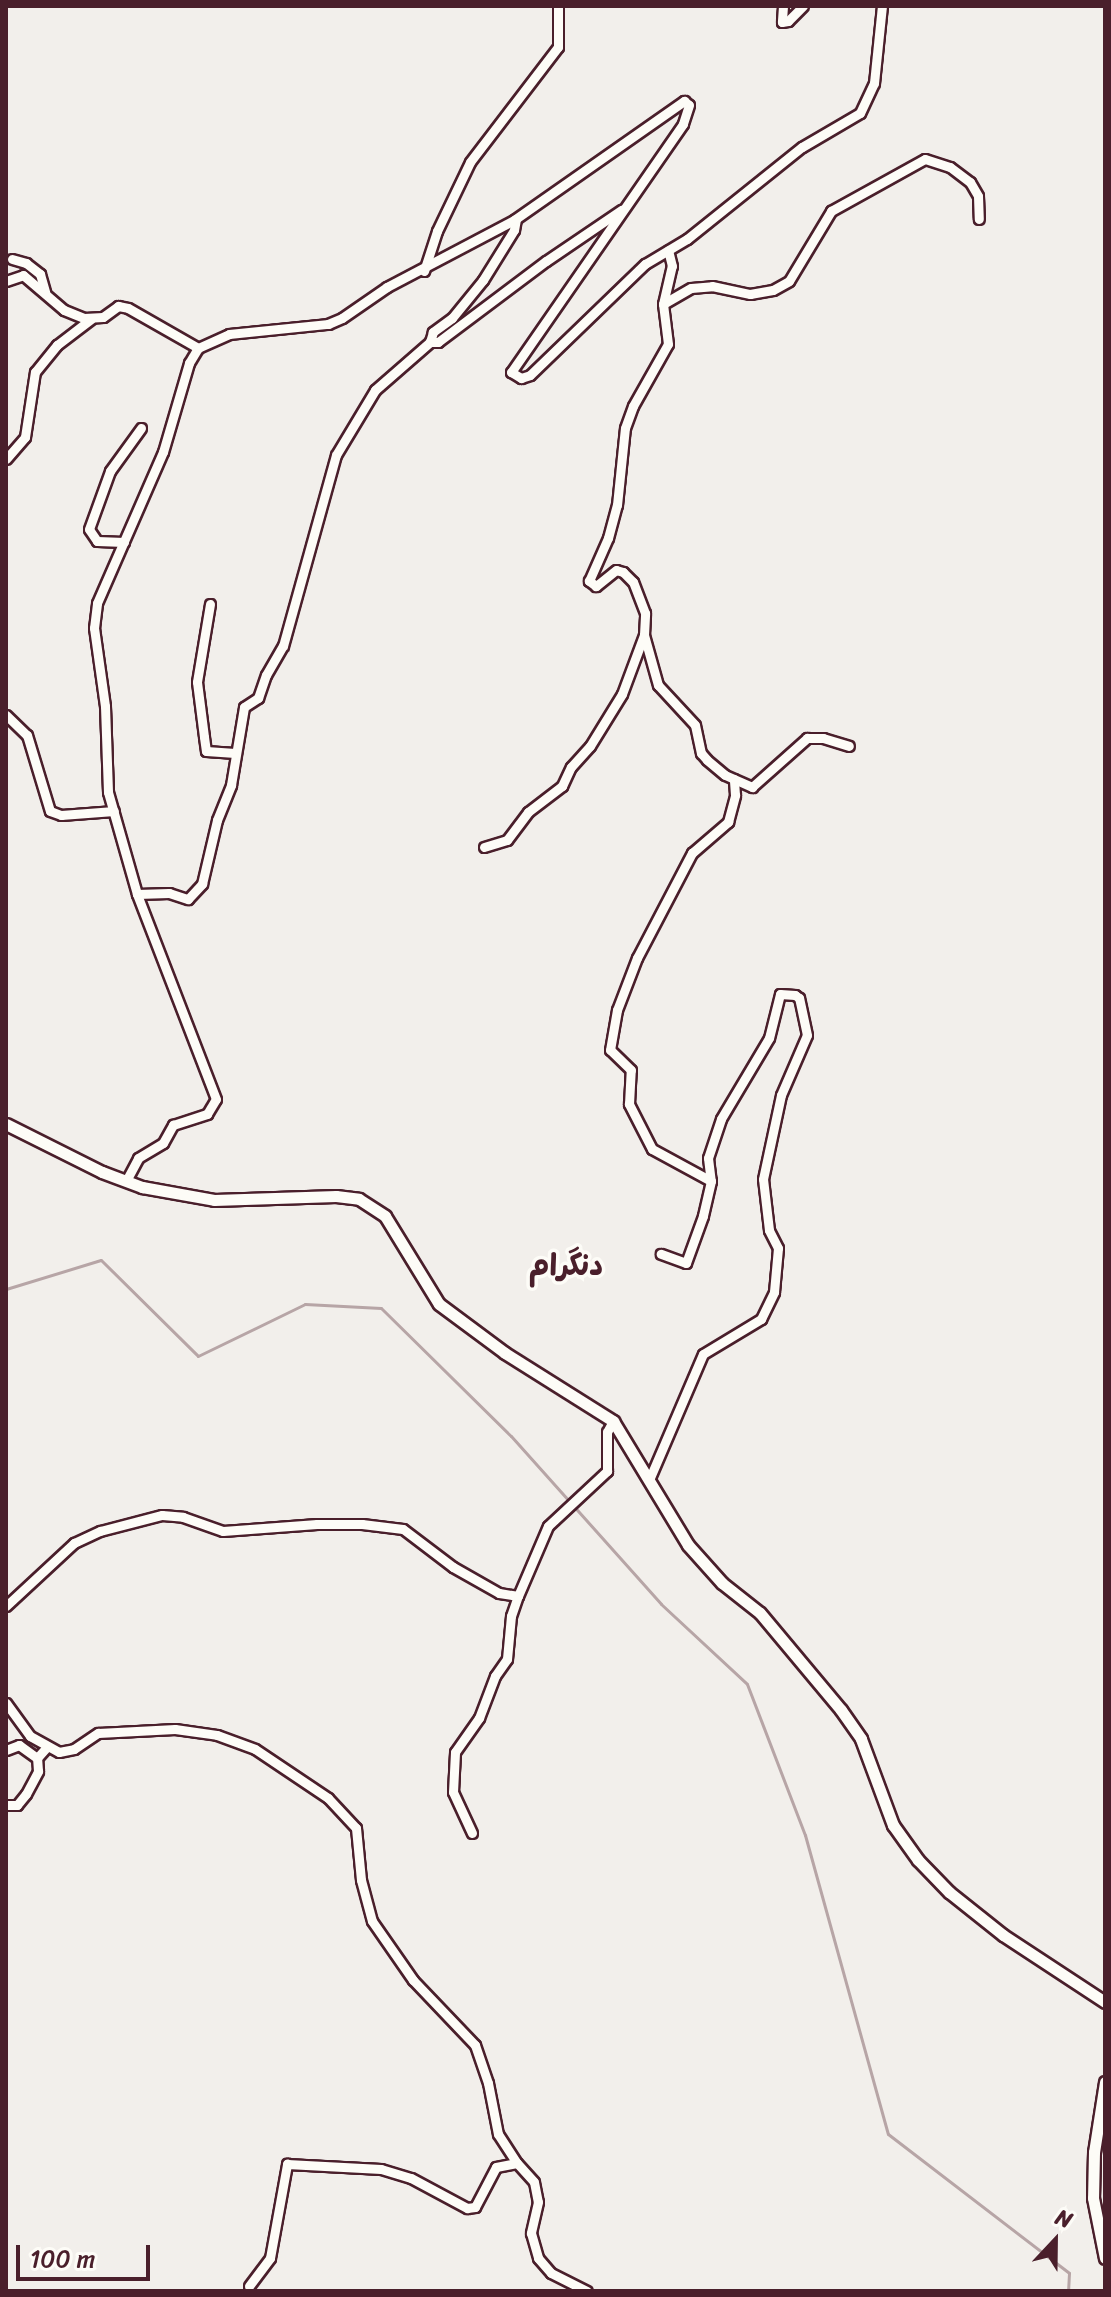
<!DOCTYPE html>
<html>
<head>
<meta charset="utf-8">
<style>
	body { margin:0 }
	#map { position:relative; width:1111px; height:2297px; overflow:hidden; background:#f2efeb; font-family:Sriracha,"Playpen Sans Arabic",sans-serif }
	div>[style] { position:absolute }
	.stream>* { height:3px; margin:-1.5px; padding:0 1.5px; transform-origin:1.5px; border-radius:1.5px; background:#b7a5a6 }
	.roads { filter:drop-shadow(2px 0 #4a1f2b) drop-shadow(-2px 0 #4a1f2b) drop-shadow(0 2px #4a1f2b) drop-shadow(0 -2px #4a1f2b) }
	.minor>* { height:9px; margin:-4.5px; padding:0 4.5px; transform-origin:4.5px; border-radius:4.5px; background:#fdfcf7 }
	.major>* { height:11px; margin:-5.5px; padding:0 5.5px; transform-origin:5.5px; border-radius:5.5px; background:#fdfcf7 }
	span { translate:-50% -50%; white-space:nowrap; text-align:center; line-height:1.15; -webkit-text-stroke:7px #fdfcf7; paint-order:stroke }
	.quarter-label { font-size:30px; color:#4a1f2b; font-weight:700 }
	.frame { position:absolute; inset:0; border:8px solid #4a1f2b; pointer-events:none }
	.north { position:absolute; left:1015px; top:2201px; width:80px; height:80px; -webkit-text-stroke:6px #fdfcf7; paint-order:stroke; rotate:22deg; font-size:22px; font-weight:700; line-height:32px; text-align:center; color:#4a1f2b }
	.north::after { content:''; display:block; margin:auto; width:28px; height:36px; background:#4a1f2b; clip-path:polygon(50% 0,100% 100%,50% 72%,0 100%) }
	.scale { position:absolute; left:16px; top:2245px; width:134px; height:36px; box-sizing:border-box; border:4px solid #4a1f2b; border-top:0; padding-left:10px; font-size:24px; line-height:28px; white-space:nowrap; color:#4a1f2b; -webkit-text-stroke:6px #fdfcf7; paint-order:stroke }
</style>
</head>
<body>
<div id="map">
	<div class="stream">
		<div style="left:6px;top:1289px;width:99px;rotate:-17deg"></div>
		<div style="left:101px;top:1260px;width:136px;rotate:44.7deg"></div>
		<div style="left:198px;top:1356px;width:119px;rotate:-25.9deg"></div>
		<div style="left:305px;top:1304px;width:76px;rotate:3deg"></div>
		<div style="left:381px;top:1308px;width:182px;rotate:44.6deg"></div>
		<div style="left:511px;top:1436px;width:225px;rotate:48.2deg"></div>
		<div style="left:661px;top:1604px;width:117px;rotate:42.9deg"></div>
		<div style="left:747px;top:1684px;width:162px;rotate:69deg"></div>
		<div style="left:805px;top:1835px;width:310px;rotate:74.5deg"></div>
		<div style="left:888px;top:2134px;width:228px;rotate:37.5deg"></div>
		<div style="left:1069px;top:2273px;width:18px;rotate:93deg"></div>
	</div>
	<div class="roads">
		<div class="minor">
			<div style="left:783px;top:6px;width:16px;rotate:94deg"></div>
			<div style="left:782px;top:22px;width:6px;rotate:-9deg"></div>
			<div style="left:788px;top:21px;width:21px;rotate:-45deg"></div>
			<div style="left:516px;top:219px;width:11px;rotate:100deg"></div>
			<div style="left:514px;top:230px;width:59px;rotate:121.8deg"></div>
			<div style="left:483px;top:280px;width:49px;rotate:129.2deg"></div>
			<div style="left:452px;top:318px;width:24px;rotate:144deg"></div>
			<div style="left:433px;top:332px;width:10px;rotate:107deg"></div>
			<div style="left:430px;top:342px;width:8px"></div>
			<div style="left:438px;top:342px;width:135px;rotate:-36.9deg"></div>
			<div style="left:546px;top:261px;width:91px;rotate:-34.2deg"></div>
			<div style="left:12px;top:259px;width:15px;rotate:16deg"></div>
			<div style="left:26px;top:263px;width:18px;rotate:38deg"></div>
			<div style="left:40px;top:274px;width:19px;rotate:74deg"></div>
			<div style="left:424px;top:271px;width:42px;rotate:-72deg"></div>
			<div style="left:437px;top:231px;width:76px;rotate:-64.4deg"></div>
			<div style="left:470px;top:162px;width:145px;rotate:-52.6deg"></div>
			<div style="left:558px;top:47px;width:41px;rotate:-90deg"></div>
			<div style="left:6px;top:281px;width:18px;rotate:-19deg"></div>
			<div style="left:23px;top:275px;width:54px;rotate:40.5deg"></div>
			<div style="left:64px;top:310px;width:22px;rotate:22deg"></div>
			<div style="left:84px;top:318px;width:19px;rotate:-3deg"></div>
			<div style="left:103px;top:317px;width:19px;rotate:-36deg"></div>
			<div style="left:118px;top:306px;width:10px;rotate:11deg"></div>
			<div style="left:128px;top:308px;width:81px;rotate:29.7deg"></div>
			<div style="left:663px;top:304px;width:32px;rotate:-30deg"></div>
			<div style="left:691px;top:288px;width:21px;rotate:-5deg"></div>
			<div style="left:712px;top:286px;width:39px;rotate:12deg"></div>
			<div style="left:750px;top:294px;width:23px;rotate:-10deg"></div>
			<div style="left:773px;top:290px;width:18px;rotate:-29deg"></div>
			<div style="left:789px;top:281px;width:82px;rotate:-59deg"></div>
			<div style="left:831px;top:211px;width:107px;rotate:-29deg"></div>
			<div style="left:925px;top:159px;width:26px;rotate:18deg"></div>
			<div style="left:950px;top:167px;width:25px;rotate:37deg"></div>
			<div style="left:970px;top:182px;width:16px;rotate:60deg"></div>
			<div style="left:978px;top:196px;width:23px;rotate:88deg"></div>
			<div style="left:6px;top:459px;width:29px;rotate:-49deg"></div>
			<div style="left:25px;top:437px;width:66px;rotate:-81.3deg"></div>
			<div style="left:35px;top:372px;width:35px;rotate:-51deg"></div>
			<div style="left:57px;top:345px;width:43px;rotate:-37.4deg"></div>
			<div style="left:124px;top:542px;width:27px;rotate:-178deg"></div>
			<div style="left:97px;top:541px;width:14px;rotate:-124deg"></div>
			<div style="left:89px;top:529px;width:62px;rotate:-70.1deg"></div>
			<div style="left:110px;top:471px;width:53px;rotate:-54.2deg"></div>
			<div style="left:210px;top:604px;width:79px;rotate:99.5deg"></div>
			<div style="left:197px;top:682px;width:55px;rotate:82.7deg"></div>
			<div style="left:204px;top:737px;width:14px;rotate:82deg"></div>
			<div style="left:206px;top:751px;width:29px;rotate:4deg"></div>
			<div style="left:644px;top:635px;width:52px;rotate:74.4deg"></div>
			<div style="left:658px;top:685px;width:54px;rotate:47.2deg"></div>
			<div style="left:695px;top:725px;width:29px;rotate:78deg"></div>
			<div style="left:701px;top:753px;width:9px;rotate:49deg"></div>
			<div style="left:707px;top:760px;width:23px;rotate:40deg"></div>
			<div style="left:725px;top:775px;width:30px;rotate:24deg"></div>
			<div style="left:752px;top:787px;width:74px;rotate:-41.7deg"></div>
			<div style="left:807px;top:738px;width:16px"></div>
			<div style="left:823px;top:738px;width:27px;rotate:17deg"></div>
			<div style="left:6px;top:715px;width:29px;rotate:44deg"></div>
			<div style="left:27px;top:735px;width:79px;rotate:73.2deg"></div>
			<div style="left:50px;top:811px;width:12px;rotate:20deg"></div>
			<div style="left:61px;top:815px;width:53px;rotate:-4.3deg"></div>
			<div style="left:484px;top:847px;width:24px;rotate:-17deg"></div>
			<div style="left:507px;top:840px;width:35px;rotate:-53deg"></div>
			<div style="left:528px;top:812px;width:43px;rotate:-37.4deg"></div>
			<div style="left:562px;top:786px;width:21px;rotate:-65deg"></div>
			<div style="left:571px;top:767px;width:28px;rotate:-48deg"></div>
			<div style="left:590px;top:746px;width:61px;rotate:-58.4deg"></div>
			<div style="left:622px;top:694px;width:63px;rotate:-69.6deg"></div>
			<div style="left:644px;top:635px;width:22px;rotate:-87deg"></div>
			<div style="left:645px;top:613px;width:33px;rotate:-111deg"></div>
			<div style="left:633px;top:582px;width:14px;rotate:-135deg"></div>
			<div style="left:623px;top:572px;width:7px;rotate:-164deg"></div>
			<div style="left:616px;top:570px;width:26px;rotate:141deg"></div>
			<div style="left:596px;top:586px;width:9px;rotate:-144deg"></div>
			<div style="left:589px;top:581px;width:47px;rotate:-66.2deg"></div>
			<div style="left:608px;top:538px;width:34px;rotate:-75deg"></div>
			<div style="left:617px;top:505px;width:77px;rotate:-84.1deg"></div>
			<div style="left:625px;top:428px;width:23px;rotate:-70deg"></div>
			<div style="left:633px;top:406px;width:71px;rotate:-60.6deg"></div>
			<div style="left:668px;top:344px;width:40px;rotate:-97.1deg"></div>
			<div style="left:663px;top:304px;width:39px;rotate:-77deg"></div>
			<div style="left:672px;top:266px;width:16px;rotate:-104deg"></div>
			<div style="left:137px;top:894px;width:32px;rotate:-2deg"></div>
			<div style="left:169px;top:893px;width:20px;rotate:18deg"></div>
			<div style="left:188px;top:899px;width:21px;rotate:-47deg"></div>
			<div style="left:202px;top:884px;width:66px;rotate:-76.8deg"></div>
			<div style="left:217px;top:820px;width:38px;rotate:-68deg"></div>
			<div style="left:231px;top:785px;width:79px;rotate:-80.5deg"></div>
			<div style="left:244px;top:707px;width:17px;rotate:-33deg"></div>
			<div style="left:258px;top:698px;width:24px;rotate:-71deg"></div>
			<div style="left:266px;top:675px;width:34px;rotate:-60deg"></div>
			<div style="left:283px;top:646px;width:198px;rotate:-74.5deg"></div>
			<div style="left:336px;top:455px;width:76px;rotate:-59deg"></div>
			<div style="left:375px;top:390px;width:73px;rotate:-41.1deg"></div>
			<div style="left:126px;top:1181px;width:26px;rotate:-62deg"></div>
			<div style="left:138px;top:1158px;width:29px;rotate:-31deg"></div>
			<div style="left:163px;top:1143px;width:21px;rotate:-61deg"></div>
			<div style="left:173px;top:1125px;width:36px;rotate:-18deg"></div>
			<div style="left:207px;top:1114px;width:17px;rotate:-59deg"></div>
			<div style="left:216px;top:1099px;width:220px;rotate:-111.1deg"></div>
			<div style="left:137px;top:894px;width:106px;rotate:-105.9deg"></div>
			<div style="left:108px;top:792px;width:86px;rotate:-92deg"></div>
			<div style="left:105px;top:706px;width:79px;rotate:-98deg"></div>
			<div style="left:94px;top:628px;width:25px;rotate:-83deg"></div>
			<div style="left:97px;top:603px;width:165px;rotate:-66.4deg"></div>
			<div style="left:163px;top:452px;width:93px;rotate:-73.7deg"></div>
			<div style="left:189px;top:363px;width:17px;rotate:-59deg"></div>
			<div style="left:198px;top:348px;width:34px;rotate:-24deg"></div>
			<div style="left:229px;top:334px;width:100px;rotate:-5.8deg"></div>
			<div style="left:328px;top:324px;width:15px;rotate:-23deg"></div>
			<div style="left:342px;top:318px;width:55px;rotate:-34.6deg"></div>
			<div style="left:387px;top:287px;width:144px;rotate:-27.8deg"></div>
			<div style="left:514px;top:220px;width:208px;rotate:-35deg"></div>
			<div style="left:684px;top:101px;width:6px;rotate:39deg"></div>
			<div style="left:689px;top:105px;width:20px;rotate:108deg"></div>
			<div style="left:683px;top:124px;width:302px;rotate:124.7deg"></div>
			<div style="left:511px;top:372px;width:12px;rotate:31deg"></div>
			<div style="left:521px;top:378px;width:9px;rotate:-18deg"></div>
			<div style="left:530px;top:375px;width:160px;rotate:-44deg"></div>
			<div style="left:645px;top:264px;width:49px;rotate:-30.8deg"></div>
			<div style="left:687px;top:239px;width:147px;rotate:-38.7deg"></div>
			<div style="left:802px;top:147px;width:67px;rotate:-30.4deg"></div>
			<div style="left:860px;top:113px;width:33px;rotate:-65deg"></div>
			<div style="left:874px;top:83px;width:77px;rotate:-84.1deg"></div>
			<div style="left:711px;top:1181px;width:67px;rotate:-151.5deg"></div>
			<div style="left:652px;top:1149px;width:51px;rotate:-117.1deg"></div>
			<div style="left:629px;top:1104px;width:34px;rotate:-87deg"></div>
			<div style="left:631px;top:1070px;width:29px;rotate:-136deg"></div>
			<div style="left:610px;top:1050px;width:41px;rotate:-80.1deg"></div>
			<div style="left:617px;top:1010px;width:56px;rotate:-69deg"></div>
			<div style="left:637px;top:958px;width:119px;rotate:-62.4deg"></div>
			<div style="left:692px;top:853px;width:48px;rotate:-40.7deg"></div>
			<div style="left:728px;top:822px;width:28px;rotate:-75deg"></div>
			<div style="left:735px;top:795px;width:16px;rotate:-94deg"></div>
			<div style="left:649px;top:1480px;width:137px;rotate:-66.8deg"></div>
			<div style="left:703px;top:1354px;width:68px;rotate:-31.1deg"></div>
			<div style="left:761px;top:1319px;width:30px;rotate:-64deg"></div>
			<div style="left:774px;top:1292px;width:44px;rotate:-84.8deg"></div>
			<div style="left:778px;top:1248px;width:20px;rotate:-117deg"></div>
			<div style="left:769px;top:1230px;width:51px;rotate:-96.7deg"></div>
			<div style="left:763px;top:1179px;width:86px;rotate:-77.9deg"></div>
			<div style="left:781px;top:1095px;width:65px;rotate:-66.6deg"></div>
			<div style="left:807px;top:1035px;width:38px;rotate:-102deg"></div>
			<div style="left:799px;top:998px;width:5px;rotate:-143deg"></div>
			<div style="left:795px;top:995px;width:15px;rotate:-176deg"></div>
			<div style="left:780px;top:994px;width:45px;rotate:104deg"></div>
			<div style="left:769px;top:1038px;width:94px;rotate:120.7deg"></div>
			<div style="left:721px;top:1119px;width:41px;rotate:108.4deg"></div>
			<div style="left:708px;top:1158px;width:23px;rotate:83deg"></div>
			<div style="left:711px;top:1181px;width:36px;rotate:103deg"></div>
			<div style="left:703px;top:1216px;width:50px;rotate:109.9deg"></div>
			<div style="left:686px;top:1263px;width:27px;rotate:-160deg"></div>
			<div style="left:6px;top:1606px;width:93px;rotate:-42.8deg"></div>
			<div style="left:74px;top:1543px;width:29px;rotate:-25deg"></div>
			<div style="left:100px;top:1531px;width:64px;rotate:-14.5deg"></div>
			<div style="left:162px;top:1515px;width:21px;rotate:5deg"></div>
			<div style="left:183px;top:1517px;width:42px;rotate:19.3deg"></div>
			<div style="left:223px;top:1531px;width:94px;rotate:-4.3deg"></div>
			<div style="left:317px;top:1524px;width:45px"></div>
			<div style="left:362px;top:1524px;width:41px;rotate:7deg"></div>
			<div style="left:403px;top:1529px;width:63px;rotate:37.2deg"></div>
			<div style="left:453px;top:1567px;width:53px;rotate:29.5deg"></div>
			<div style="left:499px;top:1593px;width:19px;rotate:9deg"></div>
			<div style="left:518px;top:1596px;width:76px;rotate:-66.8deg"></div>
			<div style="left:548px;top:1526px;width:81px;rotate:-43deg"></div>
			<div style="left:607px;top:1471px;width:39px;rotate:-90deg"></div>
			<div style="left:607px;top:1432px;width:13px;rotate:-61deg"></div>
			<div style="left:6px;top:1703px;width:41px;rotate:54deg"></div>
			<div style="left:30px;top:1736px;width:33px;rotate:29deg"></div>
			<div style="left:59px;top:1752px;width:15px;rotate:-11deg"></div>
			<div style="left:74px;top:1749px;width:29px;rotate:-34deg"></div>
			<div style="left:98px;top:1733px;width:77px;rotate:-3deg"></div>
			<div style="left:175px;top:1729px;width:42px;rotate:8.1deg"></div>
			<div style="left:217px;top:1735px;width:40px;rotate:20.2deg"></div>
			<div style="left:255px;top:1749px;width:88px;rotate:33.9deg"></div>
			<div style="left:328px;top:1798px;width:41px;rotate:47deg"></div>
			<div style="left:356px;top:1828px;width:52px;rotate:84.5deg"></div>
			<div style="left:361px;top:1880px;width:42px;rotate:75deg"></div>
			<div style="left:372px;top:1921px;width:72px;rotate:55.2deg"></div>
			<div style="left:413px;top:1980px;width:90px;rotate:46.4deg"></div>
			<div style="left:475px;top:2045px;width:40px;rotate:71.1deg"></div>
			<div style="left:488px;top:2083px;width:52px;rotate:78.9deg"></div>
			<div style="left:498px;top:2134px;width:35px;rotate:57deg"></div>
			<div style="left:6px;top:1750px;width:14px;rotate:-21deg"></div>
			<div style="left:19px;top:1745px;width:22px;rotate:36deg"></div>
			<div style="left:6px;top:1805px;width:11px"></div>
			<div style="left:17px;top:1805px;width:14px;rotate:-51deg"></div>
			<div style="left:26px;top:1794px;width:26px;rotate:-62deg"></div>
			<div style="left:38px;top:1771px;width:13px;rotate:-94deg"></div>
			<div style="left:37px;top:1758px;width:15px;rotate:-48deg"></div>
			<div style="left:472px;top:1833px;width:45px;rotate:-114.9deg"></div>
			<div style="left:453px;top:1792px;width:40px;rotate:-87.1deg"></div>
			<div style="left:455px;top:1752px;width:42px;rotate:-54.8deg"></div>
			<div style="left:479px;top:1718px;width:45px;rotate:-69.1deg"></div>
			<div style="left:495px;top:1676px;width:21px;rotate:-55deg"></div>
			<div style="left:507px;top:1659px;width:43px;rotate:-84.7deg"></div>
			<div style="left:511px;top:1616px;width:21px;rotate:-71deg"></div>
			<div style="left:249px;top:2286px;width:35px;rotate:-53deg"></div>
			<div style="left:270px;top:2258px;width:96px;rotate:-79.7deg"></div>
			<div style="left:287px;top:2164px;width:94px;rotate:3deg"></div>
			<div style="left:381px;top:2169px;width:31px;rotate:17deg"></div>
			<div style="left:411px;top:2178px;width:64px;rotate:28.2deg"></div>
			<div style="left:467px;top:2208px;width:8px;rotate:-7deg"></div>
			<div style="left:475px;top:2207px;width:45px;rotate:-62.3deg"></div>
			<div style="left:496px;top:2167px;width:21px;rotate:-11deg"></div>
			<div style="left:517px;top:2163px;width:25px;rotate:48deg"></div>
			<div style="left:534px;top:2182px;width:20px;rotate:79deg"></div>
			<div style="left:538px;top:2202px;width:32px;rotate:103deg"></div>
			<div style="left:531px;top:2233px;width:26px;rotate:74deg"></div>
			<div style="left:538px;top:2258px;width:20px;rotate:49deg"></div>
			<div style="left:551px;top:2273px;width:40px;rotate:26.6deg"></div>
		</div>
		<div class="major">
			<div style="left:6px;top:1124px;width:107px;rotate:26.6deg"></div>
			<div style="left:102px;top:1172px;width:43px;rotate:20.6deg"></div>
			<div style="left:142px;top:1187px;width:73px;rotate:10.2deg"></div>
			<div style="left:214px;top:1200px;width:122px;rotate:-1.9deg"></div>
			<div style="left:336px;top:1196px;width:23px;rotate:7deg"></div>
			<div style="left:359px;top:1199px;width:31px;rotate:33deg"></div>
			<div style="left:385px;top:1216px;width:103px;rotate:58.5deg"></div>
			<div style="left:439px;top:1304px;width:82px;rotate:36.6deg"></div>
			<div style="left:505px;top:1353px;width:128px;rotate:32.2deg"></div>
			<div style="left:613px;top:1421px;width:145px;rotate:58.8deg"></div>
			<div style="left:688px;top:1545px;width:51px;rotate:48.2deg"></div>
			<div style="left:722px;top:1583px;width:48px;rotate:38.3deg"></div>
			<div style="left:760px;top:1613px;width:126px;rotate:50.1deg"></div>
			<div style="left:841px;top:1710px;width:35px;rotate:55deg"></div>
			<div style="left:861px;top:1739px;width:92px;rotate:69.6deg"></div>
			<div style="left:893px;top:1825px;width:43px;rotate:54.5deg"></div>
			<div style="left:918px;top:1860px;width:45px;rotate:45.9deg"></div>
			<div style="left:949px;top:1892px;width:69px;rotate:38.5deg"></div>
			<div style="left:1003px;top:1935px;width:122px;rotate:33.3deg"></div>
			<div style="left:1105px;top:2082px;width:71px;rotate:98.9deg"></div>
			<div style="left:1094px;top:2152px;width:46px;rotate:91.2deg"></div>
			<div style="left:1093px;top:2198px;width:61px;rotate:78.7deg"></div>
		</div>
	</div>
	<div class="quarter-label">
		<span style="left:566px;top:1265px">دنگرام</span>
	</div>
	<div class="frame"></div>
	<div class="north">N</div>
	<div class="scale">100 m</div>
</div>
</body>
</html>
